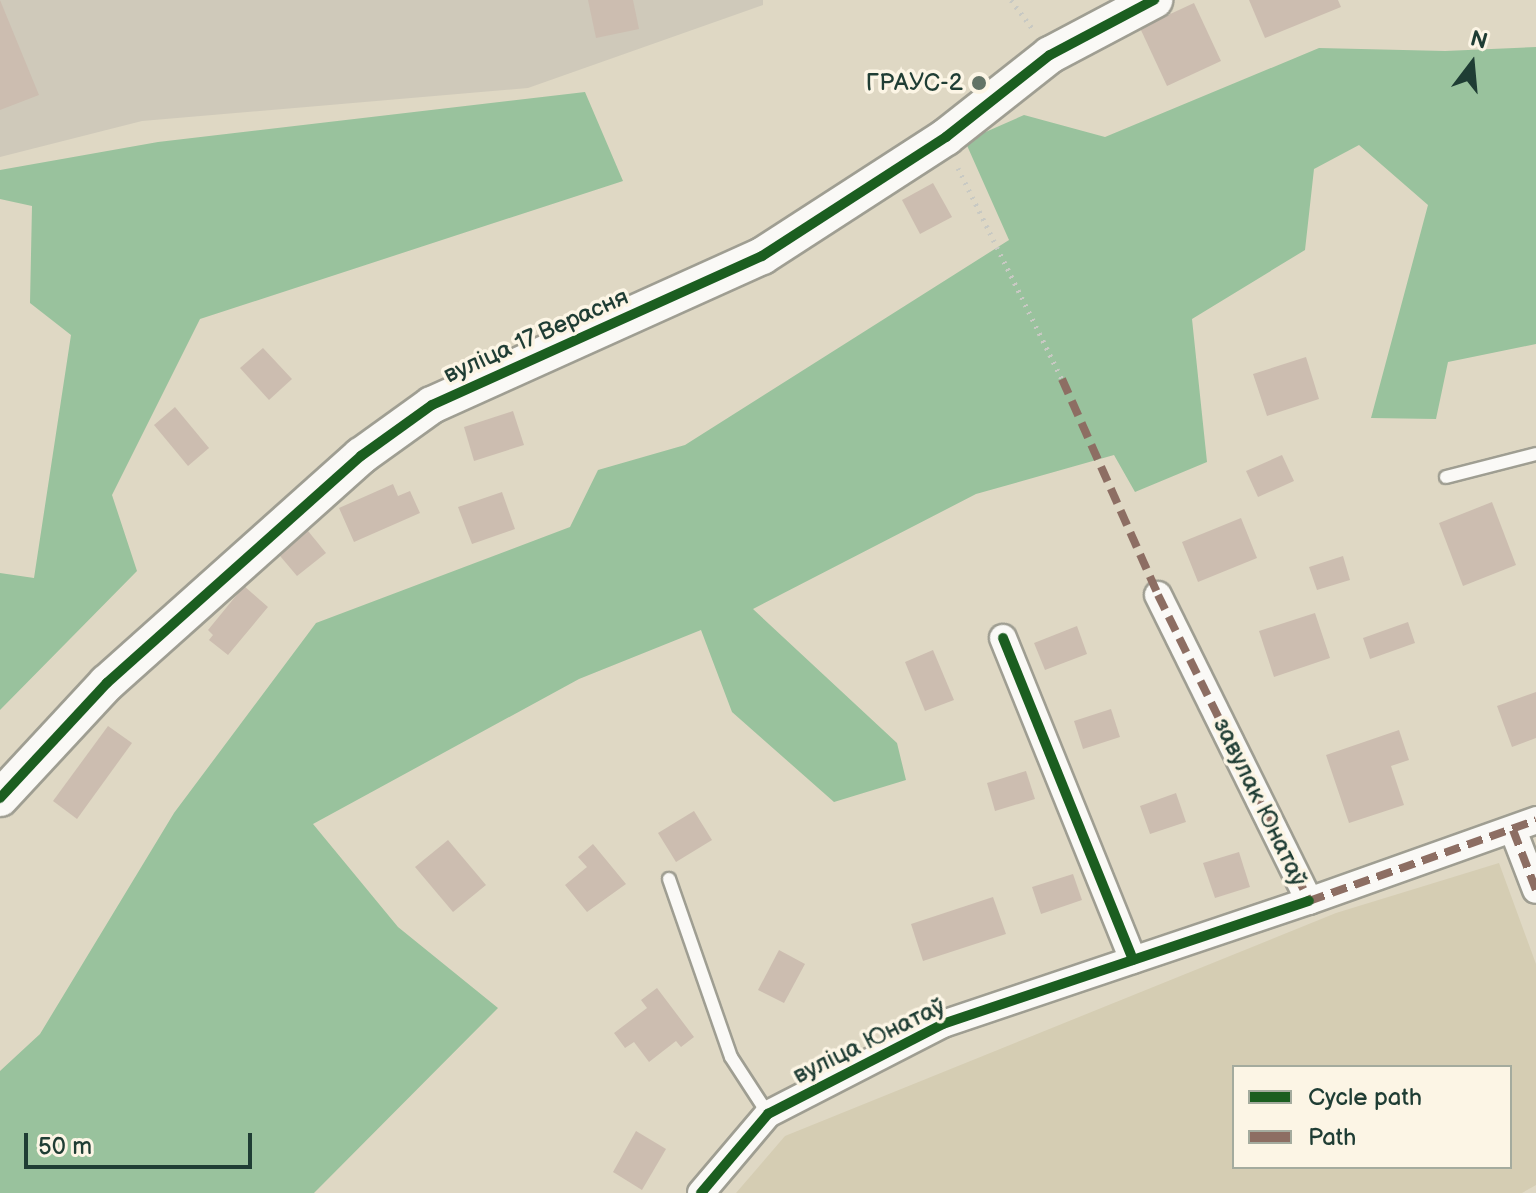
<!DOCTYPE html>
<html>
<head>
<meta charset="utf-8">
<style>
	body { margin:0 }
	#map { position:relative; width:1536px; height:1193px; overflow:hidden; background:#dfd8c4; font-family:"Balsamiq Sans",sans-serif }
	div>[style] { position:absolute }
	.built>* { inset:0; background:#d5cdb3 }
	.industrial>* { inset:0; background:#cfc9ba }
	.forest>* { inset:0; background:#99c29d }
	.building>* { inset:0; background:#ccbdb0 }
	.path>* { height:5px; margin-top:-2.5px; transform-origin:0; background:repeating-linear-gradient(90deg,#c8c9c3 0 2px,transparent 0 8px) }
	.roads { filter:drop-shadow(2px 0 #9f9e92) drop-shadow(-2px 0 #9f9e92) drop-shadow(0 2px #9f9e92) drop-shadow(0 -2px #9f9e92) }
	.lane>* { height:12px; margin:-6px; padding:0 6px; transform-origin:6px; border-radius:6px; background:#faf9f6 }
	.street>* { height:26px; margin:-13px; padding:0 13px; transform-origin:13px; border-radius:13px; background:#faf9f6 }
	.secondary>* { height:36px; margin:-18px; padding:0 18px; transform-origin:18px; border-radius:18px; background:#faf9f6 }
	.quiet>* { height:8px; margin-top:-4px; transform-origin:0; background:repeating-linear-gradient(90deg,#8d6e63 0 16px,transparent 0 24px) }
	.cycleway>* { height:10px; margin:-5px; padding:0 5px; transform-origin:5px; border-radius:5px; background:#1b5e20 }
	.dots>* { width:22px; height:22px; translate:-50% -50%; box-sizing:border-box; border:4px solid #fcf5e5; border-radius:50% }
	span { translate:-50% -50%; white-space:nowrap; text-align:center; line-height:1.15; -webkit-text-stroke:7px #fcf5e5; paint-order:stroke }
	.poi-label { font-size:24px; color:#1f3d34 }
	.right { translate:-100% -50%; text-align:right }
	.street-label { font-size:24px; color:#1f3d34 }
	.legend { position:absolute; left:1232px; top:1065px; width:280px; height:104px; box-sizing:border-box; background:#fcf5e5; border:2px solid #a4ab9e; margin:0; padding:10px 14px; list-style:none; font-size:24px; color:#1f3d34 }
	.legend li { display:flex; align-items:center; gap:16px; height:40px }
	.legend b { width:40px; border:2px solid #a4ab9e }
	.north { position:absolute; left:1432px; top:24px; width:80px; height:80px; -webkit-text-stroke:6px #fcf5e5; paint-order:stroke; rotate:16deg; font-size:22px; font-weight:700; line-height:32px; text-align:center; color:#1f3d34 }
	.north::after { content:''; display:block; margin:auto; width:28px; height:36px; background:#1f3d34; clip-path:polygon(50% 0,100% 100%,50% 72%,0 100%) }
	.scale { position:absolute; left:24px; top:1133px; width:228px; height:36px; box-sizing:border-box; border:4px solid #1f3d34; border-top:0; padding-left:10px; font-size:24px; line-height:28px; white-space:nowrap; color:#1f3d34; -webkit-text-stroke:6px #fcf5e5; paint-order:stroke }
</style>
</head>
<body>
<div id="map">
	<div class="built">
		<div style="clip-path:polygon(evenodd,1499px 863px,1536px 964px,1536px 1185px,1522px 1193px,736px 1193px,785px 1136px,1336px 913px,1499px 863px,1234px 1067px,1510px 1067px,1510px 1167px,1234px 1167px,1234px 1067px)"></div>
	</div>
	<div class="industrial">
		<div style="clip-path:polygon(0 0,763px 0,763px 5px,528px 88px,142px 121px,0 157px)"></div>
	</div>
	<div class="forest">
		<div style="clip-path:polygon(1536px 47px,1536px 344px,1448px 362px,1436px 419px,1371px 418px,1428px 205px,1359px 145px,1314px 169px,1305px 250px,1192px 319px,1207px 462px,1135px 492px,1114px 455px,976px 494px,753px 609px,897px 743px,906px 780px,834px 802px,732px 712px,701px 630px,579px 679px,313px 824px,398px 927px,498px 1008px,314px 1193px,0 1193px,0 1071px,40px 1034px,174px 813px,316px 623px,570px 527px,598px 470px,685px 445px,1009px 240px,965px 141px,1024px 115px,1105px 137px,1319px 48px,1445px 51px)"></div>
		<div style="clip-path:polygon(585px 92px,623px 181px,200px 319px,112px 495px,137px 571px,0 710px,0 573px,34px 578px,71px 335px,30px 303px,32px 206px,0 199px,0 170px,158px 142px)"></div>
	</div>
	<div class="building">
		<div style="clip-path:polygon(0 0,39px 95px,0 110px)"></div>
		<div style="clip-path:polygon(588px 0,633px 0,639px 29px,596px 38px)"></div>
		<div style="clip-path:polygon(1249px 0,1338px 0,1341px 7px,1265px 38px)"></div>
		<div style="clip-path:polygon(1194px 3px,1221px 61px,1167px 86px,1140px 28px)"></div>
		<div style="clip-path:polygon(933px 183px,952px 217px,920px 234px,902px 200px)"></div>
		<div style="clip-path:polygon(263px 348px,292px 379px,269px 400px,240px 368px)"></div>
		<div style="clip-path:polygon(1306px 357px,1319px 399px,1267px 416px,1253px 374px)"></div>
		<div style="clip-path:polygon(175px 407px,209px 448px,188px 466px,154px 425px)"></div>
		<div style="clip-path:polygon(513px 411px,524px 445px,474px 461px,464px 427px)"></div>
		<div style="clip-path:polygon(1282px 455px,1294px 481px,1258px 497px,1246px 471px)"></div>
		<div style="clip-path:polygon(393px 484px,398px 496px,410px 491px,420px 513px,354px 542px,339px 508px)"></div>
		<div style="clip-path:polygon(502px 492px,515px 529px,472px 544px,458px 507px)"></div>
		<div style="clip-path:polygon(1492px 502px,1516px 565px,1463px 586px,1439px 523px)"></div>
		<div style="clip-path:polygon(1241px 518px,1257px 558px,1198px 582px,1182px 542px)"></div>
		<div style="clip-path:polygon(304px 526px,326px 553px,297px 576px,275px 550px)"></div>
		<div style="clip-path:polygon(1343px 556px,1350px 580px,1317px 590px,1309px 567px)"></div>
		<div style="clip-path:polygon(244px 586px,268px 607px,228px 655px,209px 640px,213px 635px,208px 630px)"></div>
		<div style="clip-path:polygon(1315px 613px,1330px 658px,1274px 677px,1259px 631px)"></div>
		<div style="clip-path:polygon(1408px 622px,1415px 643px,1370px 659px,1363px 638px)"></div>
		<div style="clip-path:polygon(1077px 626px,1087px 654px,1045px 670px,1034px 643px)"></div>
		<div style="clip-path:polygon(933px 650px,954px 700px,925px 711px,905px 662px)"></div>
		<div style="clip-path:polygon(1536px 692px,1536px 738px,1512px 747px,1497px 706px)"></div>
		<div style="clip-path:polygon(1111px 709px,1120px 737px,1083px 749px,1074px 721px)"></div>
		<div style="clip-path:polygon(108px 726px,132px 743px,77px 819px,53px 801px)"></div>
		<div style="clip-path:polygon(1399px 730px,1409px 760px,1391px 766px,1404px 805px,1349px 823px,1326px 755px)"></div>
		<div style="clip-path:polygon(1026px 771px,1035px 799px,995px 811px,987px 783px)"></div>
		<div style="clip-path:polygon(1176px 793px,1186px 822px,1150px 834px,1140px 806px)"></div>
		<div style="clip-path:polygon(694px 811px,712px 840px,676px 862px,658px 833px)"></div>
		<div style="clip-path:polygon(448px 840px,486px 885px,453px 912px,415px 867px)"></div>
		<div style="clip-path:polygon(593px 844px,626px 884px,587px 912px,565px 885px,587px 867px,578px 857px)"></div>
		<div style="clip-path:polygon(1239px 852px,1250px 887px,1215px 898px,1203px 863px)"></div>
		<div style="clip-path:polygon(1073px 874px,1082px 900px,1041px 914px,1032px 887px)"></div>
		<div style="clip-path:polygon(993px 897px,1006px 934px,923px 961px,911px 924px)"></div>
		<div style="clip-path:polygon(779px 950px,805px 964px,784px 1003px,758px 990px)"></div>
		<div style="clip-path:polygon(657px 988px,694px 1037px,681px 1047px,676px 1041px,649px 1062px,634px 1042px,625px 1048px,614px 1033px,647px 1008px,641px 1000px)"></div>
		<div style="clip-path:polygon(636px 1131px,666px 1149px,642px 1190px,613px 1172px)"></div>
	</div>
	<div class="path">
		<div style="left:1011px;top:0;width:35px;rotate:53deg"></div>
		<div style="left:958px;top:168px;width:235px;rotate:63.8deg"></div>
	</div>
	<div class="roads">
		<div class="lane">
			<div style="left:1446px;top:477px;width:93px;rotate:-14.3deg"></div>
			<div style="left:669px;top:879px;width:188px;rotate:70.8deg"></div>
			<div style="left:731px;top:1057px;width:68px;rotate:57deg"></div>
		</div>
		<div class="street">
			<div style="left:1158px;top:595px;width:341px;rotate:63.7deg"></div>
			<div style="left:1309px;top:901px;width:241px;rotate:-19.6deg"></div>
			<div style="left:1003px;top:638px;width:347px;rotate:68deg"></div>
			<div style="left:1513px;top:830px;width:64px;rotate:69deg"></div>
			<div style="left:701px;top:1193px;width:104px;rotate:-49.7deg"></div>
			<div style="left:768px;top:1114px;width:197px;rotate:-27.2deg"></div>
			<div style="left:943px;top:1024px;width:386px;rotate:-18.6deg"></div>
		</div>
		<div class="secondary">
			<div style="left:0;top:798px;width:157px;rotate:-47.1deg"></div>
			<div style="left:107px;top:683px;width:341px;rotate:-41.8deg"></div>
			<div style="left:361px;top:456px;width:87px;rotate:-35.7deg"></div>
			<div style="left:432px;top:405px;width:362px;rotate:-24.3deg"></div>
			<div style="left:762px;top:256px;width:219px;rotate:-32.9deg"></div>
			<div style="left:946px;top:137px;width:132px;rotate:-38.3deg"></div>
			<div style="left:1050px;top:55px;width:118px;rotate:-27.9deg"></div>
		</div>
	</div>
	<div class="quiet">
		<div style="left:1062px;top:379px;width:236px;rotate:66deg"></div>
		<div style="left:1158px;top:595px;width:341px;rotate:63.7deg"></div>
		<div style="left:1309px;top:901px;width:241px;rotate:-19.6deg"></div>
		<div style="left:1513px;top:830px;width:64px;rotate:69deg"></div>
	</div>
	<div class="cycleway">
		<div style="left:1003px;top:638px;width:347px;rotate:68deg"></div>
		<div style="left:0;top:798px;width:157px;rotate:-47.1deg"></div>
		<div style="left:107px;top:683px;width:341px;rotate:-41.8deg"></div>
		<div style="left:361px;top:456px;width:87px;rotate:-35.7deg"></div>
		<div style="left:432px;top:405px;width:362px;rotate:-24.3deg"></div>
		<div style="left:762px;top:256px;width:219px;rotate:-32.9deg"></div>
		<div style="left:946px;top:137px;width:132px;rotate:-38.3deg"></div>
		<div style="left:1050px;top:55px;width:118px;rotate:-27.9deg"></div>
		<div style="left:701px;top:1193px;width:104px;rotate:-49.7deg"></div>
		<div style="left:768px;top:1114px;width:197px;rotate:-27.2deg"></div>
		<div style="left:943px;top:1024px;width:386px;rotate:-18.6deg"></div>
	</div>
	<div class="dots">
		<div style="left:979px;top:83px;background:#627366"></div>
	</div>
	<div class="poi-label">
		<span class="right" style="left:963px;top:83px">ГРАУС-2</span>
	</div>
	<div class="street-label">
		<span style="left:536px;top:336px;rotate:-24deg">вуліца 17 Верасня</span>
		<span style="left:1260px;top:802px;rotate:64deg">завулак Юнатаў</span>
		<span style="left:869px;top:1041px;rotate:-26deg">вуліца Юнатаў</span>
	</div>
	<ul class="legend">
	<li><b style="height:10px;background:#1b5e20"></b>Cycle path</li>
	<li><b style="height:10px;background:#8d6e63"></b>Path</li>
	</ul>
	<div class="north">N</div>
	<div class="scale">50 m</div>
</div>
</body>
</html>
